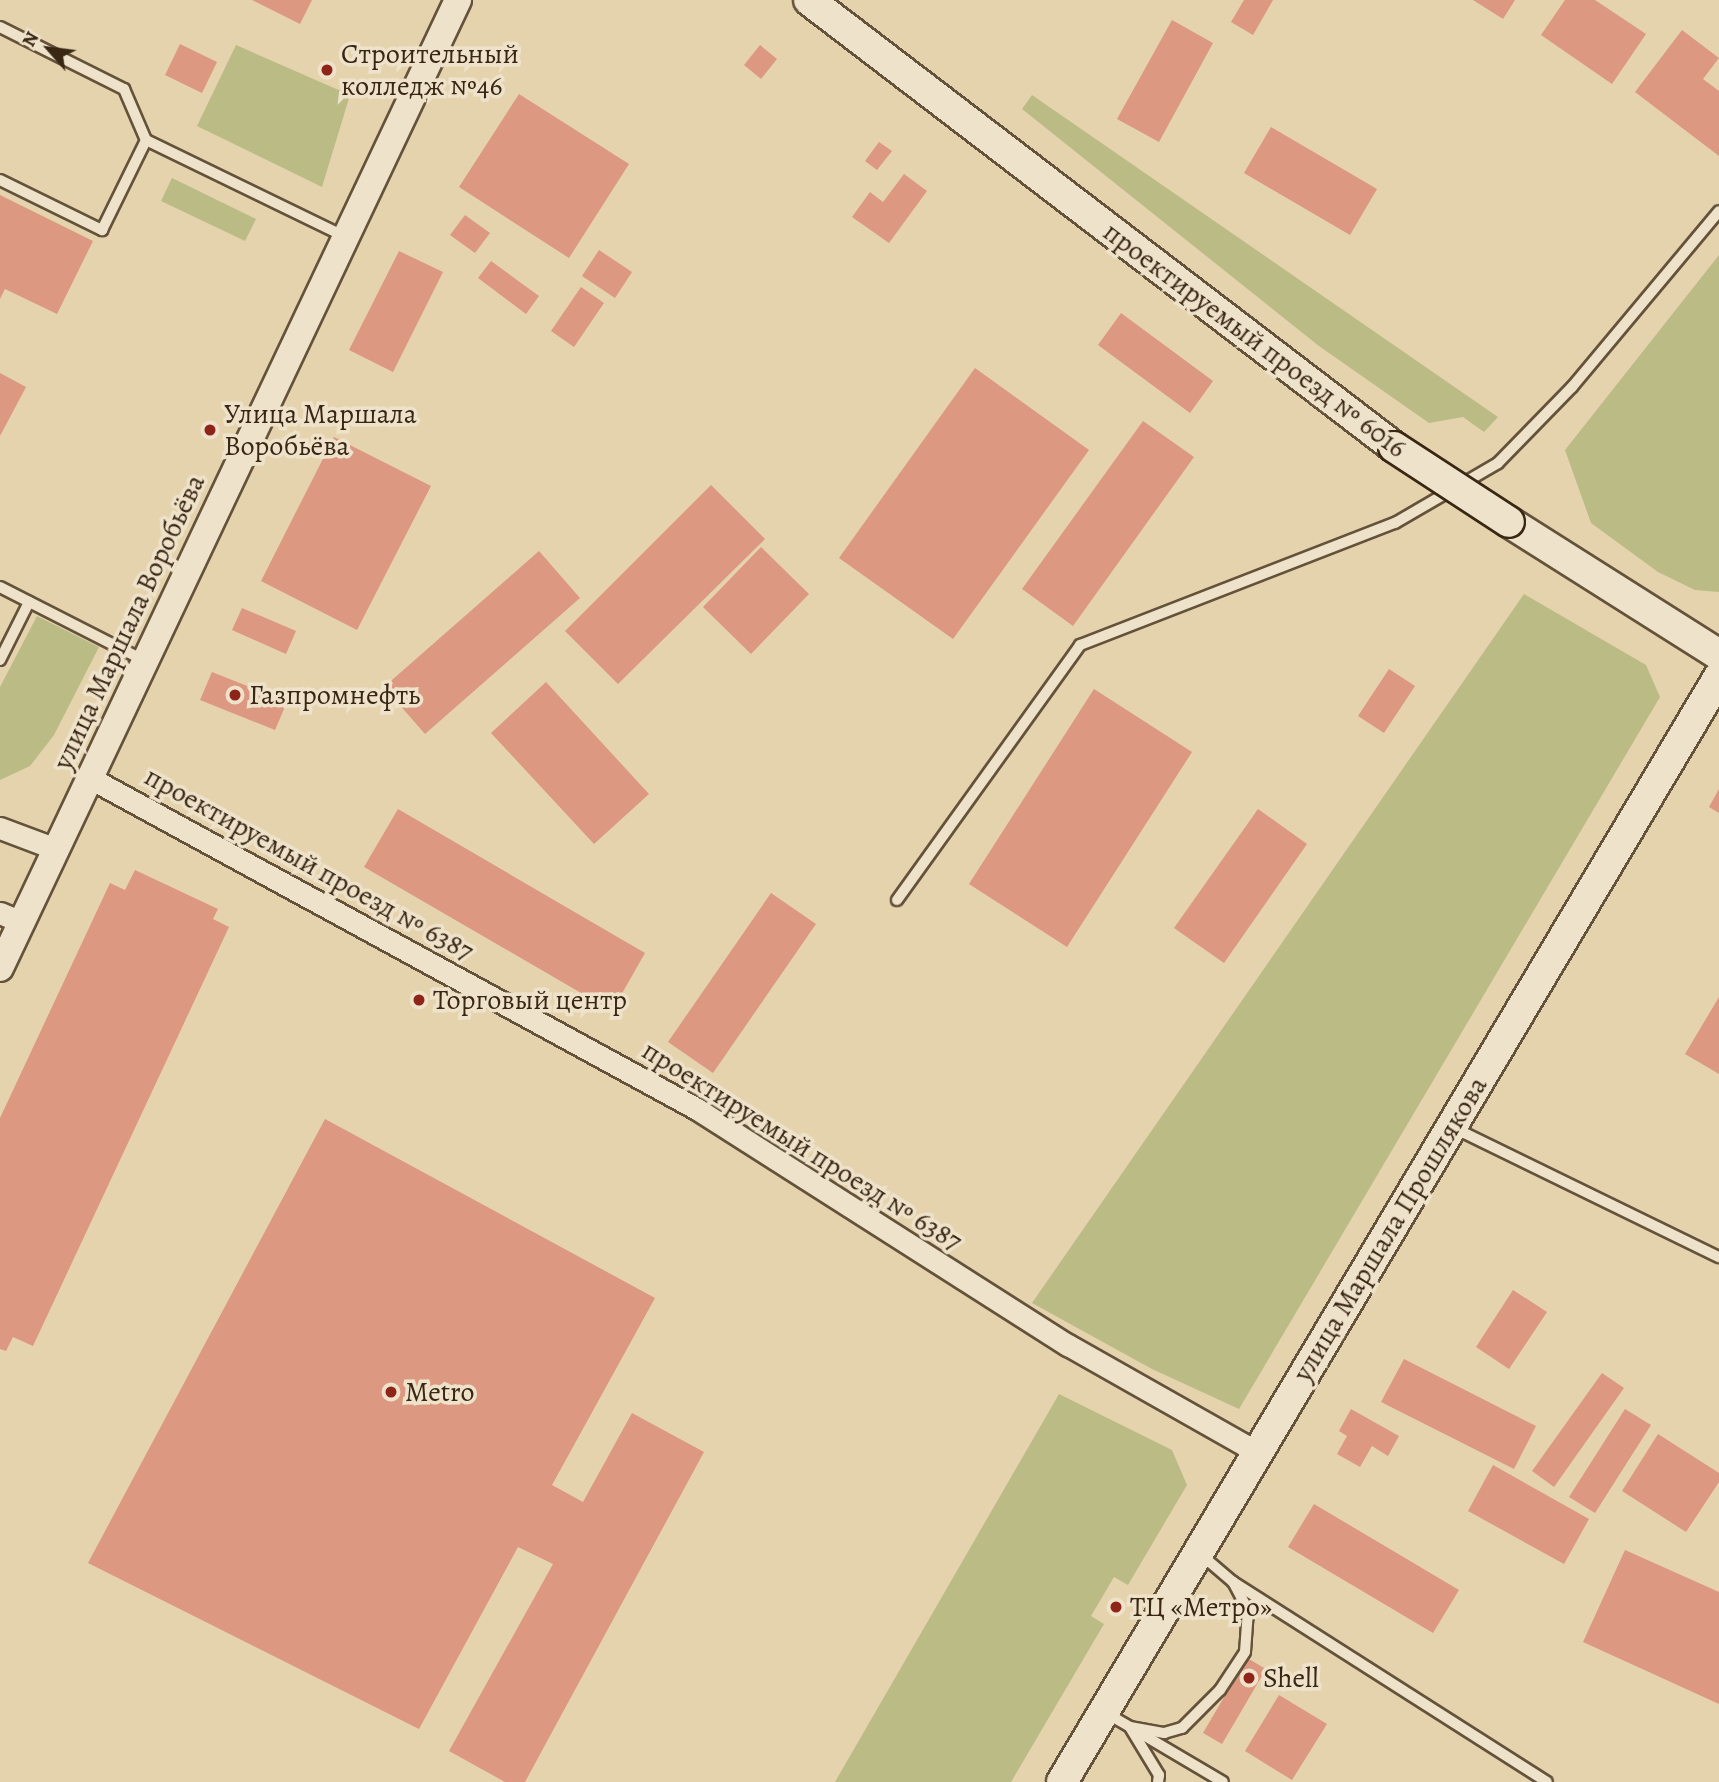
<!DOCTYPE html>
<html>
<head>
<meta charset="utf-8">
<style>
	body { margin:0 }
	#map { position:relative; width:1719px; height:1782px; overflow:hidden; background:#e5d3ad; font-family:Alegreya,serif }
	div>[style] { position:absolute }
	.green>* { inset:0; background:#bbbb86 }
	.building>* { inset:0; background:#dc9881 }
	.roads { filter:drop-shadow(2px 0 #64523a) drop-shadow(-2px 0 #64523a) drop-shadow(0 2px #64523a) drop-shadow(0 -2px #64523a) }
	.service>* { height:10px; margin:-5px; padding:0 5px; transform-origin:5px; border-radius:5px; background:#eee2ca }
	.minor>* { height:21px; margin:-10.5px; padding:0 10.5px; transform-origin:10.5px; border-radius:10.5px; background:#eee2ca }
	.tertiary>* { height:26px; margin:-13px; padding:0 13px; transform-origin:13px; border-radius:13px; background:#eee2ca }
	.secondary>* { height:30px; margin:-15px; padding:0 15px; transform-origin:15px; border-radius:15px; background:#eee2ca }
	.bridges { filter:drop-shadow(2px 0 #392714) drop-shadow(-2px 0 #392714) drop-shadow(0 2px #392714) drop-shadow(0 -2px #392714) }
	.secondary-bridge>* { height:30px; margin:-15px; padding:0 15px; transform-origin:15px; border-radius:15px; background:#eee2ca }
	.dots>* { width:19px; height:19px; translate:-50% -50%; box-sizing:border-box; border:4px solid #eee2ca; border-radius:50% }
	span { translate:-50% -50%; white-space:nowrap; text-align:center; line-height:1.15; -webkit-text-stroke:7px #eee2ca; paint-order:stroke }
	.poi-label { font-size:28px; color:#392714 }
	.left { translate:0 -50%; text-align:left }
	.street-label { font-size:28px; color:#392714 }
	.north { position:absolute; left:14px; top:14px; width:70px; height:70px; -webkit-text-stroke:5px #eee2ca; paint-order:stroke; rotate:298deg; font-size:19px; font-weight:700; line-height:28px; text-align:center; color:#392714 }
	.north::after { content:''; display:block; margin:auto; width:24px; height:32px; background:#392714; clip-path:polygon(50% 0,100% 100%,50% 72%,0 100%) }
</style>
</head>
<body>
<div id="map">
	<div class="green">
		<div style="clip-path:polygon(236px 45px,350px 95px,322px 187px,197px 126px)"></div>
		<div style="clip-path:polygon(1032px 95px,1498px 417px,1484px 432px,1463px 417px,1429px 423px,1319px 346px,1022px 109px)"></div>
		<div style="clip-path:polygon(172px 178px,256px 219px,245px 241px,161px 201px)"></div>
		<div style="clip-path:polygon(1719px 255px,1719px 592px,1695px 590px,1658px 572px,1591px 523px,1565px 450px)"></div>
		<div style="clip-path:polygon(1524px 594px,1646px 665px,1660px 697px,1239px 1409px,1152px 1369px,1032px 1303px)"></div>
		<div style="clip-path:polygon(37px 616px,99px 647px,54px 735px,30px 766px,0 780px,0 687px)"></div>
		<div style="clip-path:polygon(1059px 1394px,1172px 1450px,1187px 1485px,1128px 1585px,1114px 1577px,1091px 1616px,1104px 1624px,1011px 1782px,835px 1782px)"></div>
	</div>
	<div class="building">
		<div style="clip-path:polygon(252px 0,312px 0,300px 24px)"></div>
		<div style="clip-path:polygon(1244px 0,1273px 0,1253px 35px,1231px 22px)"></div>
		<div style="clip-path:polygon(1473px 0,1515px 0,1503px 19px)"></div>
		<div style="clip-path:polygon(1565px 0,1595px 0,1646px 34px,1612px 84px,1541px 35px)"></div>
		<div style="clip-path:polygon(1172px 20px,1213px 43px,1159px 142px,1117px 119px)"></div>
		<div style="clip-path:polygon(1682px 30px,1719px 58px,1703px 79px,1719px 91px,1719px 156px,1635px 92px)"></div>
		<div style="clip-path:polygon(180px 44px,217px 62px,202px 93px,165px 75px)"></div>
		<div style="clip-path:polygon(760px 45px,777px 59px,761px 79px,744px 65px)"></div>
		<div style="clip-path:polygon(519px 94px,629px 164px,569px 258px,459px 187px)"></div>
		<div style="clip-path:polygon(1271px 127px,1377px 189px,1350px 235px,1244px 173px)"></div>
		<div style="clip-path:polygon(879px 142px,892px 151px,877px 170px,865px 161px)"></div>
		<div style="clip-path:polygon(904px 174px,927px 191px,889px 243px,852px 217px,870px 192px,883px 202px)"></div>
		<div style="clip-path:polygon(0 195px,93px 241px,57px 314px,5px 289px,0 299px)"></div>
		<div style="clip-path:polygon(465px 215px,490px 233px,475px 253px,450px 235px)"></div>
		<div style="clip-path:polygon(599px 250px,632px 272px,615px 298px,582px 276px)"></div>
		<div style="clip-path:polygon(399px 251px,443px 272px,393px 372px,349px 350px)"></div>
		<div style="clip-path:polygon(491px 261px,539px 296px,526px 314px,478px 278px)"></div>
		<div style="clip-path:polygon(581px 287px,604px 303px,574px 347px,551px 331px)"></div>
		<div style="clip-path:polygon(1121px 313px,1213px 381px,1190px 413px,1098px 345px)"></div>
		<div style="clip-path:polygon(975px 368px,1089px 450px,953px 639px,839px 558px)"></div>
		<div style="clip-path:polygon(0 373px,26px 387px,0 436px)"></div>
		<div style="clip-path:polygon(1143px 421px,1194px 457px,1073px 626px,1022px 589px)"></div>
		<div style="clip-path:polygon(334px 437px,431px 486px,357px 630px,261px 581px)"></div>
		<div style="clip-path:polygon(711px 485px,765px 539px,618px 684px,565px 631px)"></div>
		<div style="clip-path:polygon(761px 547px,809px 594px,751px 654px,703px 607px)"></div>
		<div style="clip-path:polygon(539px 551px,580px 598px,425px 734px,384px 687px)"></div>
		<div style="clip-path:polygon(242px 608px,296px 631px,286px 654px,232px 630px)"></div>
		<div style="clip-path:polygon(1389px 669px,1415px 686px,1384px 733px,1358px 716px)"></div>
		<div style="clip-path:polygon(212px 672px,287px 702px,275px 730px,200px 700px)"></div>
		<div style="clip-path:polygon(546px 682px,649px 794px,594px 844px,491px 733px)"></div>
		<div style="clip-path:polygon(1094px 689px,1192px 752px,1067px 947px,969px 884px)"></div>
		<div style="clip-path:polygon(1719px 789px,1719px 813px,1709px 807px)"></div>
		<div style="clip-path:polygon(398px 809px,645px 953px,612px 1011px,364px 867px)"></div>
		<div style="clip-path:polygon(1258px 809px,1307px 844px,1224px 963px,1174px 928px)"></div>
		<div style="clip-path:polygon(135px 870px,218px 909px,213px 919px,229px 927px,33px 1346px,13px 1337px,6px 1351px,0 1349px,0 1118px,110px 883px,125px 890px)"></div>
		<div style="clip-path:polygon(771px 893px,816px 924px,713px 1073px,668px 1042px)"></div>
		<div style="clip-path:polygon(1719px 997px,1719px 1074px,1685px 1054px)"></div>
		<div style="clip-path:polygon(325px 1119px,655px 1298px,552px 1485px,583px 1502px,632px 1413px,704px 1452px,525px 1782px,505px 1782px,449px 1751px,553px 1564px,518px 1547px,419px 1729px,88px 1563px)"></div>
		<div style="clip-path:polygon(1513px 1290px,1547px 1312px,1509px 1369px,1476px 1347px)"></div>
		<div style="clip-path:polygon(1404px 1359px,1536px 1426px,1514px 1469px,1381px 1402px)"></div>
		<div style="clip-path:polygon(1602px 1373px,1624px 1388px,1554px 1487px,1532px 1471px)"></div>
		<div style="clip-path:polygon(1351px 1409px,1399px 1436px,1388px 1456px,1372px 1446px,1360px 1467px,1337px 1454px,1347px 1436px,1339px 1431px)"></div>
		<div style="clip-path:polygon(1625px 1409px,1651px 1425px,1595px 1513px,1569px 1497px)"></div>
		<div style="clip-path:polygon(1658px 1434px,1719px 1473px,1719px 1482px,1686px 1532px,1622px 1491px)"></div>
		<div style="clip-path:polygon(1493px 1465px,1589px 1519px,1564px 1564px,1468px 1511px)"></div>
		<div style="clip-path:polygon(1314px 1504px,1459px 1590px,1433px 1633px,1288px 1547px)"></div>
		<div style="clip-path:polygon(1625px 1550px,1719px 1592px,1719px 1704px,1583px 1642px)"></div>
		<div style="clip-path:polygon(1247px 1658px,1266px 1669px,1222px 1744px,1203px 1733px)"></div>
		<div style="clip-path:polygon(1279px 1695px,1327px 1724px,1292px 1780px,1245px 1751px)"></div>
	</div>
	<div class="roads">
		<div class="service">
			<div style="left:0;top:27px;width:139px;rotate:26.6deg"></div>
			<div style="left:124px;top:89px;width:56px;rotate:66.7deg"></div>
			<div style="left:146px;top:140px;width:222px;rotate:25.9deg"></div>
			<div style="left:0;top:180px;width:114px;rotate:26.1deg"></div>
			<div style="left:102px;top:230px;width:100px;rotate:-63.9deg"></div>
			<div style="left:0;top:587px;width:163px;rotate:27deg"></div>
			<div style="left:0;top:660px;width:65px;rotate:-63.4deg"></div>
			<div style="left:897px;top:900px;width:314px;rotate:-54.3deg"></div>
			<div style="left:1080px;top:645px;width:338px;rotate:-21.2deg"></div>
			<div style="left:1395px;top:523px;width:119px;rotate:-30.2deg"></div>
			<div style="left:1498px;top:463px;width:106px;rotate:-45.8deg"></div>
			<div style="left:1572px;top:387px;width:229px;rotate:-50.1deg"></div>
			<div style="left:1454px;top:1128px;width:295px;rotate:26deg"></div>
			<div style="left:1233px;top:1582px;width:372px;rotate:32.5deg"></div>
			<div style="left:1106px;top:1713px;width:28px;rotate:30deg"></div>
			<div style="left:1130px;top:1727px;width:35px;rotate:10deg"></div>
			<div style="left:1164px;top:1733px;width:19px;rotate:-16deg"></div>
			<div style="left:1182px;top:1728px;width:54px;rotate:-45deg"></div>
			<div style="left:1220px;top:1690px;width:45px;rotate:-56.7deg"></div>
			<div style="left:1245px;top:1652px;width:42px;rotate:-85.9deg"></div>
			<div style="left:1248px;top:1610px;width:32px;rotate:-118deg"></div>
			<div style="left:1233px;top:1582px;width:45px;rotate:-139.5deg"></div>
			<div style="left:1131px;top:1729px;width:54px;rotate:58.7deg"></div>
			<div style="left:1159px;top:1775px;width:7px;rotate:98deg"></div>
			<div style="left:1135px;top:1730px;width:102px;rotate:30.6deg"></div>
		</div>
		<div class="minor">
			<div style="left:90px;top:778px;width:691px;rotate:28.6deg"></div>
			<div style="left:697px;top:1109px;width:440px;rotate:32.5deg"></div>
			<div style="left:1068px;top:1345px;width:217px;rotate:29.5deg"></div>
			<div style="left:0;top:828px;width:60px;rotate:20.6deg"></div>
			<div style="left:0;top:913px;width:23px;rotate:23deg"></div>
		</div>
		<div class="tertiary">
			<div style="left:0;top:968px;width:1071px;rotate:-64.68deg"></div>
		</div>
		<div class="secondary">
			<div style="left:809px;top:0;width:736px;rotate:37.38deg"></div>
			<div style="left:1509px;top:522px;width:249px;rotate:32.3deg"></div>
			<div style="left:1062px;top:1782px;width:1286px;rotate:-59.27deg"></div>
		</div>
	</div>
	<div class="bridges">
		<div class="secondary-bridge">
			<div style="left:1394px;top:447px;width:137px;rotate:33.1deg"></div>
		</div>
	</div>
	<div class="dots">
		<div style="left:327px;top:70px;background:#8f2418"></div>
		<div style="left:210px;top:430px;background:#8f2418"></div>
		<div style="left:235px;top:695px;background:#8f2418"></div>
		<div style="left:419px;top:1000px;background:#8f2418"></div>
		<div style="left:391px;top:1392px;background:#8f2418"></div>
		<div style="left:1116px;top:1607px;background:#8f2418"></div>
		<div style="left:1249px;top:1678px;background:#8f2418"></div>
	</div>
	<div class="poi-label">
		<span class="left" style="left:341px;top:70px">Строительный<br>колледж №46</span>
		<span class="left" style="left:224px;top:430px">Улица Маршала<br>Воробьёва</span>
		<span class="left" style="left:249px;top:695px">Газпромнефть</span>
		<span class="left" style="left:433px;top:1000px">Торговый центр</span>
		<span class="left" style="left:405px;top:1392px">Metro</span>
		<span class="left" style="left:1130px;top:1607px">ТЦ «Метро»</span>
		<span class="left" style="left:1263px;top:1678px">Shell</span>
	</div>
	<div class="street-label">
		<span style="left:1255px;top:340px;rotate:37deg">проектируемый проезд № 6016</span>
		<span style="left:129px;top:622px;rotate:-65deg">улица Маршала Воробьёва</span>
		<span style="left:309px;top:864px;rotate:29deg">проектируемый проезд № 6387</span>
		<span style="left:802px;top:1146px;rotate:32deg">проектируемый проезд № 6387</span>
		<span style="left:1390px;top:1229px;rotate:-59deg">улица Маршала Прошлякова</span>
	</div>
	<div class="north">N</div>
</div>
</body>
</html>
